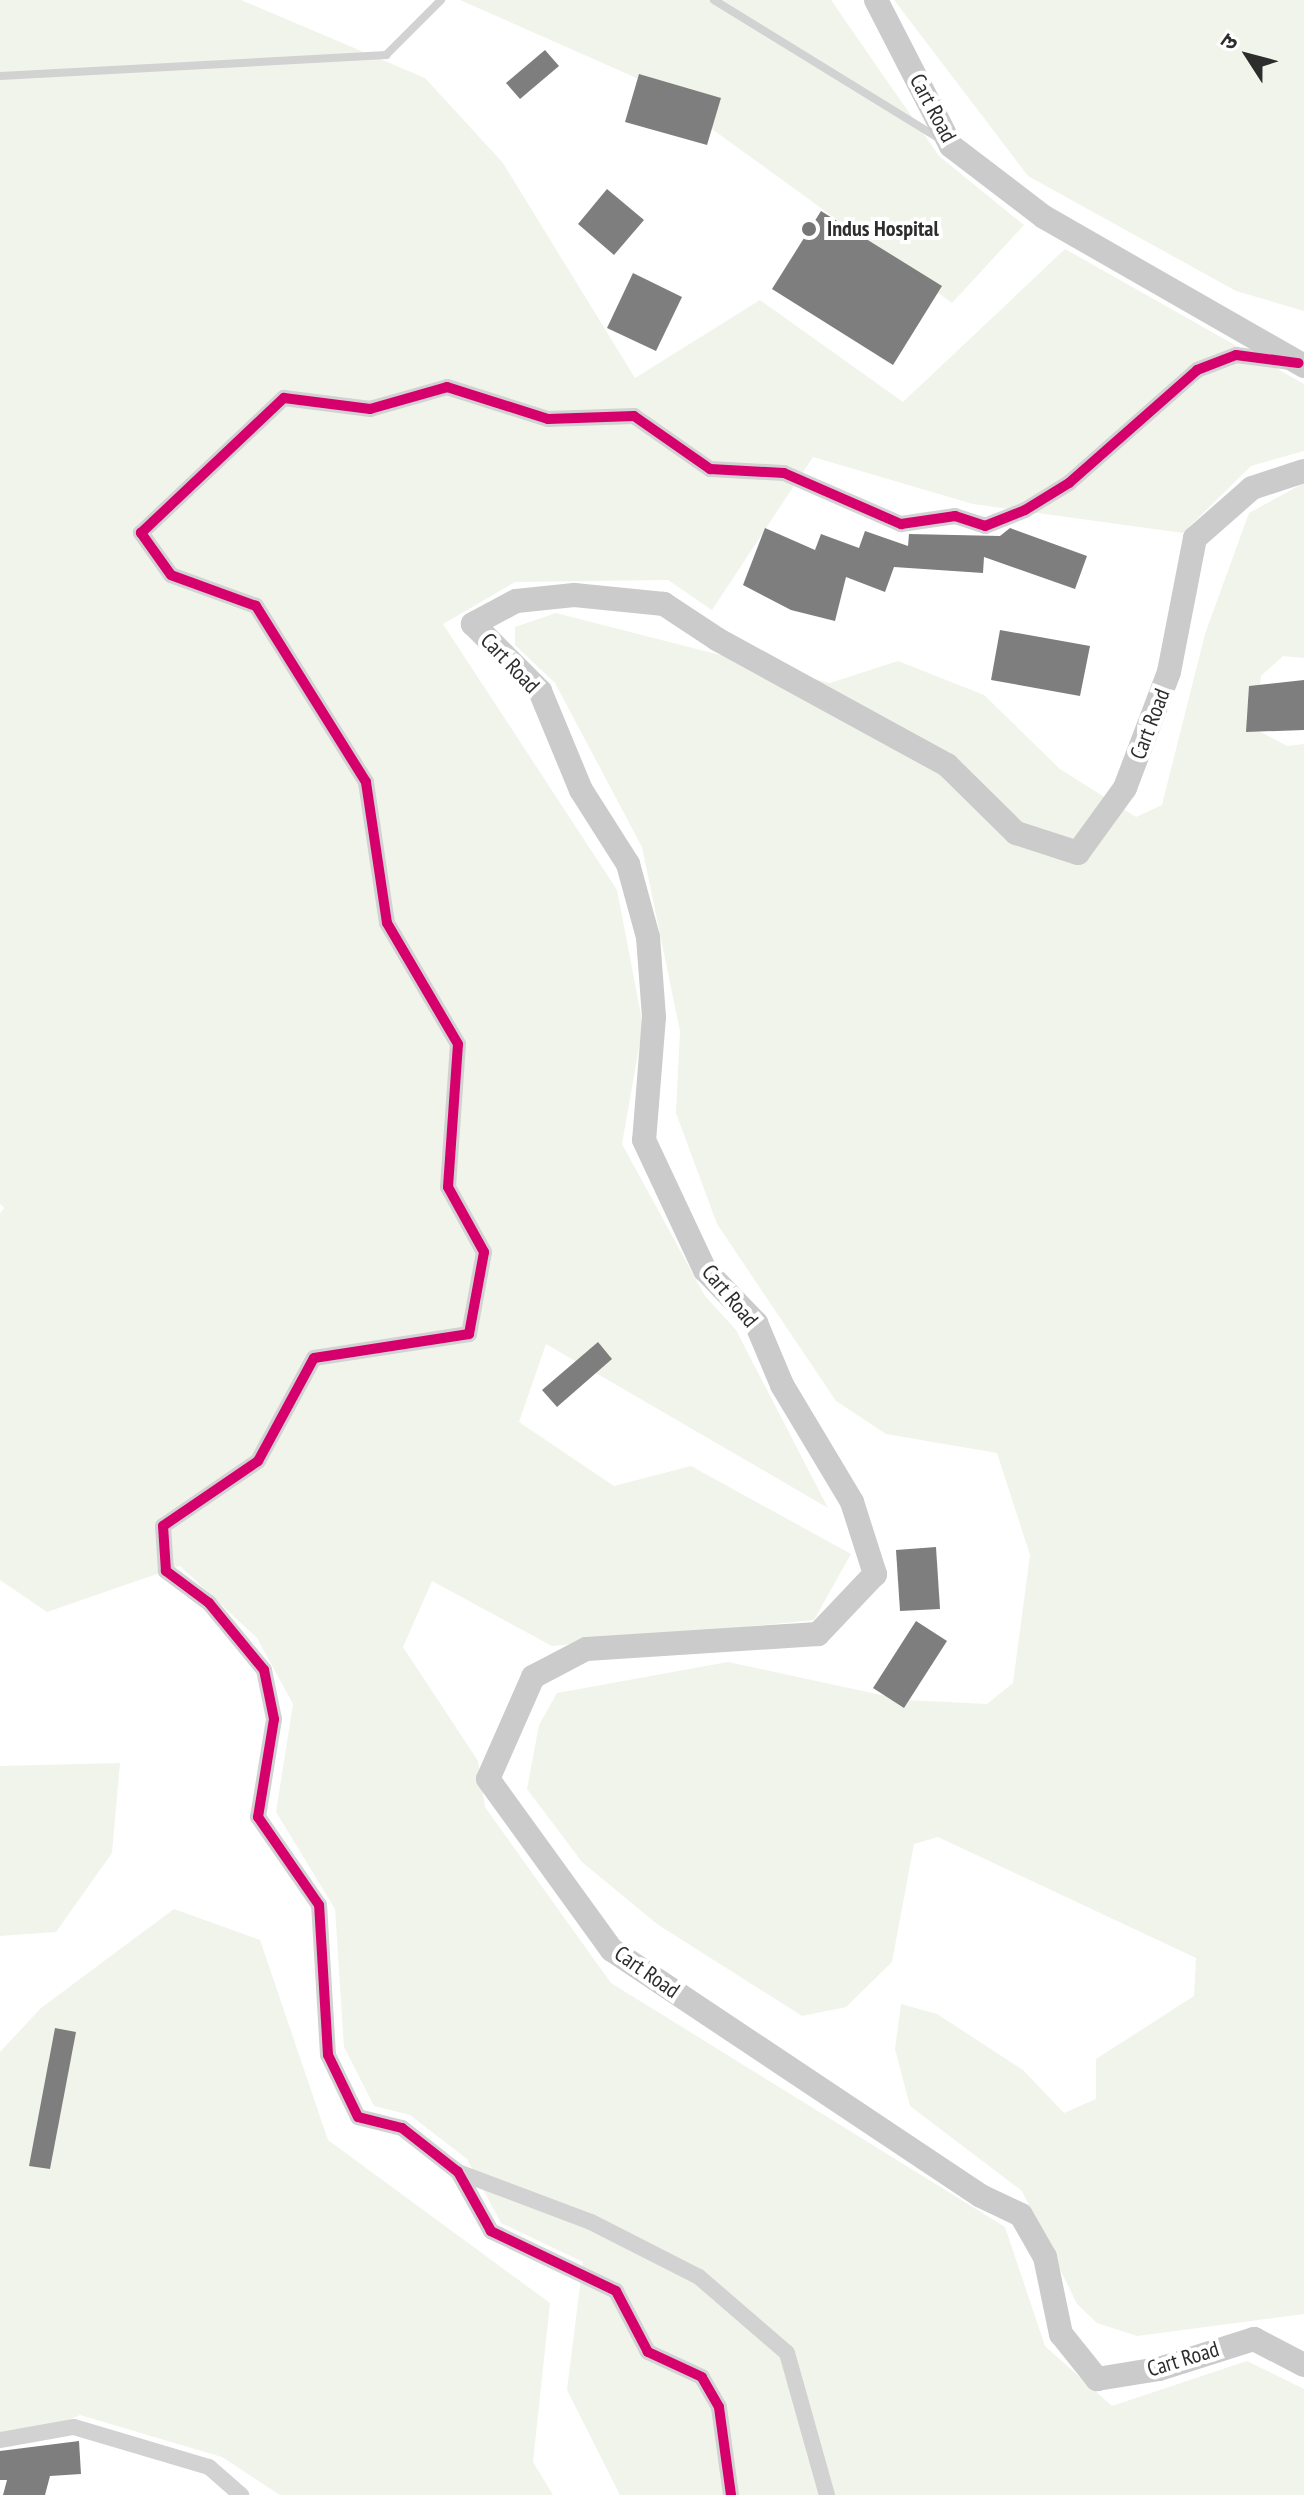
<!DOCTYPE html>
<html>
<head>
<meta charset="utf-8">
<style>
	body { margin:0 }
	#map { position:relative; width:1304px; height:2495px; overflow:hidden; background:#fff; font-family:"PT Sans Narrow","Noto Sans Devanagari",sans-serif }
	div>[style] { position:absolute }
	.green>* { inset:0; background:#f1f4eb }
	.building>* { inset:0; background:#7e7e7e }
	.service>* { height:8px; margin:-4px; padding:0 4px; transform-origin:4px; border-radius:4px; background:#d2d2d2 }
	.minor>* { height:16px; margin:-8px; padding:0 8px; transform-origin:8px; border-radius:8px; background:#d2d2d2 }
	.secondary>* { height:24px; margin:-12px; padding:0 12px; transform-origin:12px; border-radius:12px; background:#cbcbcb }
	.cycleway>* { height:10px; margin:-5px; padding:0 5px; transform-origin:5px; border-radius:5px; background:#d6006c }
	.dots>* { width:22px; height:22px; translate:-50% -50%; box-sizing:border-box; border:4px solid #fff; border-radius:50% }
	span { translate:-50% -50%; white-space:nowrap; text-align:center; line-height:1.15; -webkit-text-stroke:8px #fff; paint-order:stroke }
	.street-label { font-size:22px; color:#2d2d2d }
	.poi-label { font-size:22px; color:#2d2d2d; font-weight:700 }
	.left { translate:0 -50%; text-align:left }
	.north { position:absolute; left:1208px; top:16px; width:80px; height:80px; -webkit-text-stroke:6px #fff; paint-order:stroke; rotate:306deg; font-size:22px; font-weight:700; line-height:32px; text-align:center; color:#2d2d2d }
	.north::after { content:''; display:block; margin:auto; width:28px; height:36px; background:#2d2d2d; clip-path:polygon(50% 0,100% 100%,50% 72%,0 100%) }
</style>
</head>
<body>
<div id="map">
	<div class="green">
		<div style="clip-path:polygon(0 0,241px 0,425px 78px,503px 163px,635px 378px,760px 300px,903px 402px,1065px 249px,1304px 384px,1304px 451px,1251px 466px,1183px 533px,973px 504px,813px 457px,712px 610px,668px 580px,515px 582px,443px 624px,617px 890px,643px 1025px,622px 1144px,705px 1296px,736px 1330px,828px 1508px,546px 1344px,519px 1422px,614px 1486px,691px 1466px,851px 1554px,814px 1620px,552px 1646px,432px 1581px,403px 1647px,478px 1761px,485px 1807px,611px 1983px,1005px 2227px,1045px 2346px,1112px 2406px,1247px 2361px,1304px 2389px,1304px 2495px,620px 2495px,567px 2390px,583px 2262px,501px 2223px,467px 2159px,410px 2115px,374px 2106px,344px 2047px,335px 1909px,276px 1812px,293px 1704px,257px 1638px,180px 1566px,47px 1612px,0 1580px,0 1213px,4px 1208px,0 1204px)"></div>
		<div style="clip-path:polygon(460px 0,831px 0,939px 156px,1024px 225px,952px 303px,650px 84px)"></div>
		<div style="clip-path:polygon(894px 0,1304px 0,1304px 311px,1236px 291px,1028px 176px)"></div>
		<div style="clip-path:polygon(1304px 483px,1304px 658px,1283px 656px,1261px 676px,1255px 729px,1287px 746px,1304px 744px,1304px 2314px,1137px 2336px,1097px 2323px,1077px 2304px,1022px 2191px,910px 2106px,895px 2049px,901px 2004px,937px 2014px,1023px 2070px,1064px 2113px,1096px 2099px,1096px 2059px,1194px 1996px,1196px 1958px,938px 1837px,914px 1844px,892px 1962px,846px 2007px,802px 2016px,657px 1924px,582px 1862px,527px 1789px,539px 1725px,557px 1693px,728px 1662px,904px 1700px,987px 1704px,1013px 1683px,1030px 1555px,997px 1453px,886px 1434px,836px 1401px,717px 1224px,676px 1113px,680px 1031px,642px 847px,555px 683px,515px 645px,515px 627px,556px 613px,830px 683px,898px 661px,984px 695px,1060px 769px,1136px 817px,1162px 805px,1205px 634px,1249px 513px)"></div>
		<div style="clip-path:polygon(120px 1763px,112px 1853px,56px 1932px,0 1936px,0 1766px)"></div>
		<div style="clip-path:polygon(174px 1909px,260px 1940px,328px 2140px,550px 2303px,533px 2462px,553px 2495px,280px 2495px,222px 2457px,80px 2415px,0 2448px,0 2052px,41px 2008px)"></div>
	</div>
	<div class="building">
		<div style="clip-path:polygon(545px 50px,559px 66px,520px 99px,506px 83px)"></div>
		<div style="clip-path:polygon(639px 74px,721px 98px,707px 145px,625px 122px)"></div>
		<div style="clip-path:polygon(607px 189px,644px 220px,614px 255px,578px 224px)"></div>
		<div style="clip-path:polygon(821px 211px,942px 286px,893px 365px,772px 289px)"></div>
		<div style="clip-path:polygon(633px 273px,682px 297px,656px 351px,607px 328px)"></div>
		<div style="clip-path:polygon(765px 528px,815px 550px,821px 534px,859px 548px,865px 531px,908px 546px,909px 534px,1000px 536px,1010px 528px,1087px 556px,1075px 589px,984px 557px,983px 573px,894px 567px,885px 592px,846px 577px,835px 621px,791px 610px,743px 585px)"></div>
		<div style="clip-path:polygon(1000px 630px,1090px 646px,1080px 696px,991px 680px)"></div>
		<div style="clip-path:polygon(1304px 680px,1304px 730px,1246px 732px,1249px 686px)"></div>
		<div style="clip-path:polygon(598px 1342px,612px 1359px,557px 1407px,542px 1390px)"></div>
		<div style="clip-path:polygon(936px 1547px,940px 1609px,900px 1611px,896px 1550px)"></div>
		<div style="clip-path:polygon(916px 1621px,947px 1641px,904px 1708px,873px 1688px)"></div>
		<div style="clip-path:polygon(55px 2028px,76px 2032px,50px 2169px,29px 2166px)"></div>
		<div style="clip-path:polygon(79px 2441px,81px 2474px,50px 2476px,45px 2495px,3px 2495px,7px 2480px,0 2480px,0 2451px)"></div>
	</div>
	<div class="service">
		<div style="left:714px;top:0;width:265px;rotate:31.6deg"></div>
		<div style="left:0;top:76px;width:387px;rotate:-3.1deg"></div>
		<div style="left:386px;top:55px;width:78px;rotate:-45deg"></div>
	</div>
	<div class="minor">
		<div style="left:458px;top:2172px;width:142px;rotate:20.6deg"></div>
		<div style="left:591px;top:2222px;width:121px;rotate:27deg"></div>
		<div style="left:699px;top:2277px;width:116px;rotate:40.8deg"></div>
		<div style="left:787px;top:2353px;width:148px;rotate:74.3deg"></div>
		<div style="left:0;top:2440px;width:75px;rotate:-10deg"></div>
		<div style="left:74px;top:2427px;width:141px;rotate:16.5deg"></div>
		<div style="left:209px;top:2467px;width:43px;rotate:41.2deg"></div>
		<div style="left:731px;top:2495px;width:89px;rotate:-97.8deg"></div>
		<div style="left:719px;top:2407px;width:34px;rotate:-120deg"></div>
		<div style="left:702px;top:2377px;width:60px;rotate:-155.2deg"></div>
		<div style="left:648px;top:2352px;width:69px;rotate:-117.7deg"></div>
		<div style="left:616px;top:2291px;width:139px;rotate:-154.4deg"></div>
		<div style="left:491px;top:2231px;width:68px;rotate:-119.2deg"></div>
		<div style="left:458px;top:2172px;width:71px;rotate:-141.8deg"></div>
		<div style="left:402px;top:2128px;width:45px;rotate:-166deg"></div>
		<div style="left:358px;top:2117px;width:69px;rotate:-115.8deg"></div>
		<div style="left:328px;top:2055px;width:150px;rotate:-93.4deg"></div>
		<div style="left:319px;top:1905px;width:107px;rotate:-124.7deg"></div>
		<div style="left:258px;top:1817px;width:99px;rotate:-80.7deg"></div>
		<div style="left:274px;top:1719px;width:50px;rotate:-101.5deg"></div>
		<div style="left:264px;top:1670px;width:87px;rotate:-129.4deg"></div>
		<div style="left:209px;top:1603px;width:54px;rotate:-143.3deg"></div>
		<div style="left:166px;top:1571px;width:45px;rotate:-93.8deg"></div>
		<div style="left:163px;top:1526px;width:115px;rotate:-34.4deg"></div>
		<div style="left:258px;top:1461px;width:117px;rotate:-61.5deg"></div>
		<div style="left:314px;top:1358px;width:157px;rotate:-8.8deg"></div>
		<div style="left:469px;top:1334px;width:83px;rotate:-79.6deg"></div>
		<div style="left:484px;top:1252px;width:74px;rotate:-119deg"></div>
		<div style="left:448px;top:1187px;width:143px;rotate:-86deg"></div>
		<div style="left:458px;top:1044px;width:140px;rotate:-120.4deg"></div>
		<div style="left:387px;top:923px;width:143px;rotate:-98.5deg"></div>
		<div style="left:366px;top:782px;width:208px;rotate:-122deg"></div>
		<div style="left:256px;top:606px;width:90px;rotate:-160deg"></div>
		<div style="left:171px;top:575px;width:52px;rotate:-125.5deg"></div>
		<div style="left:141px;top:533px;width:197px;rotate:-43.4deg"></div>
		<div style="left:284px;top:398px;width:87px;rotate:7.3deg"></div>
		<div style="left:370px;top:409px;width:80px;rotate:-15.9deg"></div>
		<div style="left:447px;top:387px;width:106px;rotate:17.6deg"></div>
		<div style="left:548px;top:419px;width:86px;rotate:-2deg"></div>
		<div style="left:634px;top:416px;width:93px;rotate:34.9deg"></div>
		<div style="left:710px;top:469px;width:74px;rotate:3.1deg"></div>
		<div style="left:784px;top:473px;width:128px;rotate:23.6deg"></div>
		<div style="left:901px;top:524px;width:55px;rotate:-8.4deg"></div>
		<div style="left:955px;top:516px;width:32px;rotate:18deg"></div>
		<div style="left:985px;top:526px;width:43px;rotate:-21.8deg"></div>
		<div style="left:1025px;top:510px;width:52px;rotate:-31.5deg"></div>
		<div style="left:1069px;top:483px;width:171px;rotate:-41.4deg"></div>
		<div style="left:1197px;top:370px;width:42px;rotate:-21deg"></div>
		<div style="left:1236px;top:355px;width:53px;rotate:7.5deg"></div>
	</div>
	<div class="secondary">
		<div style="left:876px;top:0;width:164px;rotate:62.8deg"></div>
		<div style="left:951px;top:146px;width:117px;rotate:37.4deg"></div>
		<div style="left:1044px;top:217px;width:300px;rotate:29.8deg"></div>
		<div style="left:1304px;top:471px;width:55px;rotate:161.9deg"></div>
		<div style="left:1252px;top:488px;width:76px;rotate:138.7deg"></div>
		<div style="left:1195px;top:538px;width:136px;rotate:101deg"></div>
		<div style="left:1169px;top:672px;width:124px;rotate:110.8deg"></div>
		<div style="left:1125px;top:788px;width:80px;rotate:125.9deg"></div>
		<div style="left:1078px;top:853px;width:65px;rotate:-162.1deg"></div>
		<div style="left:1016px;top:833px;width:97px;rotate:-135.4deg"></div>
		<div style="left:947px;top:765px;width:262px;rotate:-151.3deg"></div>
		<div style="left:717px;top:639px;width:64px;rotate:-146.6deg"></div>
		<div style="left:664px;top:604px;width:90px;rotate:-174.3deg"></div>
		<div style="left:574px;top:595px;width:58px;rotate:174.1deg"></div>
		<div style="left:516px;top:601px;width:49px;rotate:151.9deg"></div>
		<div style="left:473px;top:624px;width:95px;rotate:45deg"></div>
		<div style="left:540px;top:691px;width:107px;rotate:67.5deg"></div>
		<div style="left:581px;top:790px;width:88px;rotate:57.6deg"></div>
		<div style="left:628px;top:864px;width:76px;rotate:74.7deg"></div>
		<div style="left:648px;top:937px;width:80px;rotate:85.7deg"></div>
		<div style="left:654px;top:1017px;width:123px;rotate:94.6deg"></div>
		<div style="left:644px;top:1140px;width:144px;rotate:64.9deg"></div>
		<div style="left:705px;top:1270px;width:74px;rotate:46.1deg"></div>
		<div style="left:756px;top:1323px;width:67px;rotate:67.2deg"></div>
		<div style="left:782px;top:1385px;width:136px;rotate:59.1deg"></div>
		<div style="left:852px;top:1502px;width:76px;rotate:72.3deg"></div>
		<div style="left:875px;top:1574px;width:83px;rotate:133.5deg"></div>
		<div style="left:818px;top:1634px;width:232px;rotate:176.3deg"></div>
		<div style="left:586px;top:1649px;width:60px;rotate:152.2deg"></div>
		<div style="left:533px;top:1677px;width:111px;rotate:113.8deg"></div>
		<div style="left:488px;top:1779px;width:211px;rotate:54.1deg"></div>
		<div style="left:612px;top:1950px;width:443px;rotate:33.7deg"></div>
		<div style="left:981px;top:2196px;width:44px;rotate:25.4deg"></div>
		<div style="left:1021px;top:2215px;width:48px;rotate:60.3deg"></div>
		<div style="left:1045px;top:2257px;width:79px;rotate:78.3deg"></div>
		<div style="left:1061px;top:2334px;width:58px;rotate:51.3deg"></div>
		<div style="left:1097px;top:2379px;width:63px;rotate:-9.2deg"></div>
		<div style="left:1159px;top:2369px;width:100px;rotate:-17.5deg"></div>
		<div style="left:1254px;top:2339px;width:56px;rotate:27.5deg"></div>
	</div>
	<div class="cycleway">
		<div style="left:731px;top:2495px;width:89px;rotate:-97.8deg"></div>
		<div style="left:719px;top:2407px;width:34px;rotate:-120deg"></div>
		<div style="left:702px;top:2377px;width:60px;rotate:-155.2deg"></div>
		<div style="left:648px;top:2352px;width:69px;rotate:-117.7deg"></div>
		<div style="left:616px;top:2291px;width:139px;rotate:-154.4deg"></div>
		<div style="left:491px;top:2231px;width:68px;rotate:-119.2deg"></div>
		<div style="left:458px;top:2172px;width:71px;rotate:-141.8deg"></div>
		<div style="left:402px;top:2128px;width:45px;rotate:-166deg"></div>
		<div style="left:358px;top:2117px;width:69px;rotate:-115.8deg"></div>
		<div style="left:328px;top:2055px;width:150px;rotate:-93.4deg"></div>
		<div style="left:319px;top:1905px;width:107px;rotate:-124.7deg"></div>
		<div style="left:258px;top:1817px;width:99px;rotate:-80.7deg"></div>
		<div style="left:274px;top:1719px;width:50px;rotate:-101.5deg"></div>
		<div style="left:264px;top:1670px;width:87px;rotate:-129.4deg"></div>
		<div style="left:209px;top:1603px;width:54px;rotate:-143.3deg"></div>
		<div style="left:166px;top:1571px;width:45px;rotate:-93.8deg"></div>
		<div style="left:163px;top:1526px;width:115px;rotate:-34.4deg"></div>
		<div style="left:258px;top:1461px;width:117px;rotate:-61.5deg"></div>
		<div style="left:314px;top:1358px;width:157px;rotate:-8.8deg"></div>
		<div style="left:469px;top:1334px;width:83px;rotate:-79.6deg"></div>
		<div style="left:484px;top:1252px;width:74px;rotate:-119deg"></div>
		<div style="left:448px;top:1187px;width:143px;rotate:-86deg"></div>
		<div style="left:458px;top:1044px;width:140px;rotate:-120.4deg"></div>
		<div style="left:387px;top:923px;width:143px;rotate:-98.5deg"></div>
		<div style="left:366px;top:782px;width:208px;rotate:-122deg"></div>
		<div style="left:256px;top:606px;width:90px;rotate:-160deg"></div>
		<div style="left:171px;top:575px;width:52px;rotate:-125.5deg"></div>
		<div style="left:141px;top:533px;width:197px;rotate:-43.4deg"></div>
		<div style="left:284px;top:398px;width:87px;rotate:7.3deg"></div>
		<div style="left:370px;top:409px;width:80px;rotate:-15.9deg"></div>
		<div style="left:447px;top:387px;width:106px;rotate:17.6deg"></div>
		<div style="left:548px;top:419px;width:86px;rotate:-2deg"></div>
		<div style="left:634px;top:416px;width:93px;rotate:34.9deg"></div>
		<div style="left:710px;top:469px;width:74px;rotate:3.1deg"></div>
		<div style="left:784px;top:473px;width:128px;rotate:23.6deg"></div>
		<div style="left:901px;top:524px;width:55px;rotate:-8.4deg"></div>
		<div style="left:955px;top:516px;width:32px;rotate:18deg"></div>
		<div style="left:985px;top:526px;width:43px;rotate:-21.8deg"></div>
		<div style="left:1025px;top:510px;width:52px;rotate:-31.5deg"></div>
		<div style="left:1069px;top:483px;width:171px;rotate:-41.4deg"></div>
		<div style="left:1197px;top:370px;width:42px;rotate:-21deg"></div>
		<div style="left:1236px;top:355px;width:63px;rotate:7.4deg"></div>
	</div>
	<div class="dots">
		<div style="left:809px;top:229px;background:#767676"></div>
	</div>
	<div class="street-label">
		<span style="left:933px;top:108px;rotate:62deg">Cart Road</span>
		<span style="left:510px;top:663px;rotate:46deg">Cart Road</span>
		<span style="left:1150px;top:724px;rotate:-69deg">Cart Road</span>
		<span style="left:730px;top:1296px;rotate:50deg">Cart Road</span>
		<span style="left:647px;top:1972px;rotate:35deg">Cart Road</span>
		<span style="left:1183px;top:2359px;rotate:-17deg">Cart Road</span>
	</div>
	<div class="poi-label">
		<span class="left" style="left:827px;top:229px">Indus Hospital</span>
	</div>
	<div class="north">उ</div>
</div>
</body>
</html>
